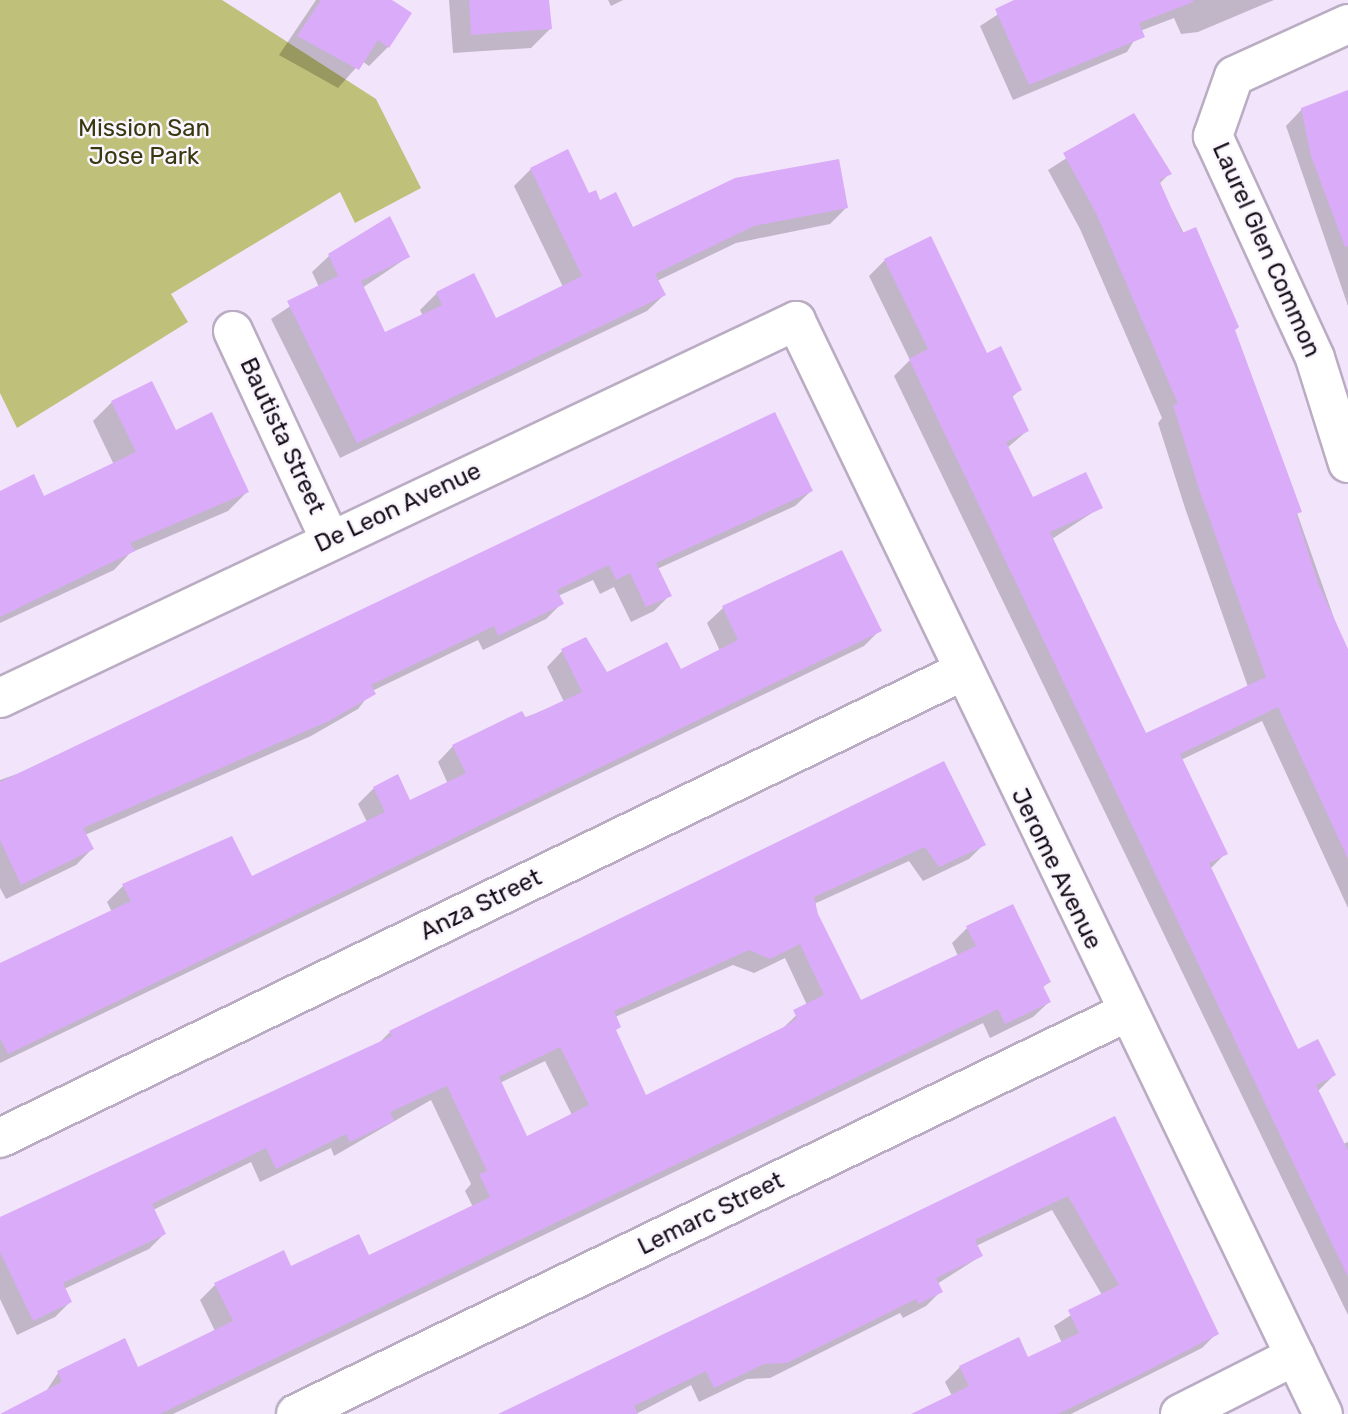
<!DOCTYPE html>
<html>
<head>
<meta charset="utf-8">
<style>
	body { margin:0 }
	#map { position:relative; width:1348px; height:1414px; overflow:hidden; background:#f2e4fb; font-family:Rubik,sans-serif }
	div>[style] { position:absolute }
	.green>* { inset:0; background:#bfc079 }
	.shadow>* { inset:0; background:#0003 }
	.building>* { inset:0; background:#daabf8 }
	.roads { filter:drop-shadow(2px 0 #baadc3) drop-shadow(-2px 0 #baadc3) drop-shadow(0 2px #baadc3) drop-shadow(0 -2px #baadc3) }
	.street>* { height:38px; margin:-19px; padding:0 19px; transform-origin:19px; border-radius:19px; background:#fff }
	span { translate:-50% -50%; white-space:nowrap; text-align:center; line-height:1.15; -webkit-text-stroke:5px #faf5fe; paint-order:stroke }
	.park-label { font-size:24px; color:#38380f }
	.street-label { font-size:24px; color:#161119 }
</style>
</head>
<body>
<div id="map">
	<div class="green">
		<div style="clip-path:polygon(0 0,222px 0,376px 99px,421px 188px,355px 223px,340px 192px,171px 294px,188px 322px,17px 428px,0 393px)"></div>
	</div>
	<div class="shadow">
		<div style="clip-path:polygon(316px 0,389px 0,388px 47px,369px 66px,362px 61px,338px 88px,279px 55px)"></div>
		<div style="clip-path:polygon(449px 0,547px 0,550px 29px,531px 48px,453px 53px)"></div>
		<div style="clip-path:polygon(608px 0,623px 0,611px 6px)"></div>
		<div style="clip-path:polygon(1020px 0,1274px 0,1198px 32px,1181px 34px,1174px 18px,1140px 31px,1127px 52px,1013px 100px,980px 26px)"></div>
		<div style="clip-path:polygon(1348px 92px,1348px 306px,1286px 126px,1302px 109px)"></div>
		<div style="clip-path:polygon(1134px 115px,1170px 173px,1159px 184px,1233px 331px,1348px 658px,1348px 908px,1262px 721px,1181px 760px,1226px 853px,1210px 869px,1298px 1051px,1334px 1075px,1317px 1092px,1343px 1144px,1348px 1142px,1348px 1315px,894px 376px,910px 360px,869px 276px,885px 260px,1020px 390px,1011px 398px,1027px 431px,1007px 448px,1032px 500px,1101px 507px,1052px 539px,1145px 735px,1248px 687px,1185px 508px,1158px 423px,1162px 418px,1080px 229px,1048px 170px)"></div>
		<div style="clip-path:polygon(531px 169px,588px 196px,632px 230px,847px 207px,830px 224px,736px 243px,657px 281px,664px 295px,647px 311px,340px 458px,271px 319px,319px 287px,312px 272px,329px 256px,408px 257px,362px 288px,384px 334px,423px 316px,420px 310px,437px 293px,495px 320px,563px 287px,514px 186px)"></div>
		<div style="clip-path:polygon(112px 402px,247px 492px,228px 511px,130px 553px,114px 570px,0 623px,0 493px,43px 498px,114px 465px,93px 421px)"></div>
		<div style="clip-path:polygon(811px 491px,795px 506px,657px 569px,670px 595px,654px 611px,631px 622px,614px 587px,600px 594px,593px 580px,558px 596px,561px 604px,546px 619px,483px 650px,478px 640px,372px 691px,358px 709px,311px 736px,85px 835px,92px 849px,76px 865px,6px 899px,0 888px,0 780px)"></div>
		<div style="clip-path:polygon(842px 552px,880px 630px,864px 646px,0 1063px,0 966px,112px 912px,107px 902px,123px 886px,232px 838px,251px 878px,367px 822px,358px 804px,374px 788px,410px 802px,448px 784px,438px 762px,453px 746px,564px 702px,547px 667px,562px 651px,606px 675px,680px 671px,720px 651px,707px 623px,723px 608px)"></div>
		<div style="clip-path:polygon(evenodd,944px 764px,984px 844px,969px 859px,923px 881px,909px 861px,814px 904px,816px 915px,860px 1002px,958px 956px,952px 943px,967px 928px,1049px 982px,1042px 988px,1049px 1002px,1033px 1017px,990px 1038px,983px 1023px,173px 1414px,9px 1414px,45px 1393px,58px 1373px,138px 1369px,215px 1331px,200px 1300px,215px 1285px,369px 1257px,473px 1207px,465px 1191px,471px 1184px,431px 1100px,334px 1156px,331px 1148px,260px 1182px,251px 1162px,153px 1210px,164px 1234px,149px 1249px,64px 1289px,70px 1302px,55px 1317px,17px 1335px,0 1299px,0 1223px,377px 1045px,390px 1032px,944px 764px,785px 958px,807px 1005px,781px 1030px,645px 1098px,614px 1031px,615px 1017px,733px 965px,754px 973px,785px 958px,944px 764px,545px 1061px,572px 1115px,526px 1138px,500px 1083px,545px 1061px)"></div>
		<div style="clip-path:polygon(1114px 1118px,1217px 1333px,1202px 1348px,1071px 1414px,915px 1414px,952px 1396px,945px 1382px,960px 1367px,1028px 1359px,1062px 1343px,1054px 1326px,1102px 1295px,1052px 1210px,976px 1246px,981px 1256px,937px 1284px,941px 1291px,926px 1306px,903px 1318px,900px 1313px,770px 1378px,747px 1379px,699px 1402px,691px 1385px,636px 1414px,502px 1414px)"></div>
	</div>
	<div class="building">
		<div style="clip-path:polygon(321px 0,392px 0,412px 13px,389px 48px,378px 40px,359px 70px,297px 36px)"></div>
		<div style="clip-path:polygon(469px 0,549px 0,552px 29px,471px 35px)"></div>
		<div style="clip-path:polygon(1014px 0,1193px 0,1193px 2px,1139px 23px,1145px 37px,1029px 85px,995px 9px)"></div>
		<div style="clip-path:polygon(1348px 90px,1348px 246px,1345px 247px,1311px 156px,1301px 108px)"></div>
		<div style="clip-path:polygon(1134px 113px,1172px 174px,1159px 180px,1182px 233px,1196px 227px,1239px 327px,1235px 330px,1302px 512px,1296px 514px,1318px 583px,1348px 649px,1348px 859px,1278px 707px,1180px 754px,1228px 854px,1209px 863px,1298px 1049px,1318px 1039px,1336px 1075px,1316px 1085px,1348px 1151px,1348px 1277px,909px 359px,928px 349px,884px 259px,931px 236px,987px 353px,1001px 346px,1022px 390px,1012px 395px,1029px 431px,1006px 442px,1033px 497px,1086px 472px,1103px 508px,1050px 532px,1146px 733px,1266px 677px,1200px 492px,1173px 405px,1178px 404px,1096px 213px,1063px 153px)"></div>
		<div style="clip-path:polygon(568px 149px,589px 193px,596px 190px,600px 200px,616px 192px,633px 227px,735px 178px,839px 159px,848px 208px,754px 226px,655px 274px,666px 295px,357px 443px,287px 301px,338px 276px,328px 254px,390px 216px,410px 257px,361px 281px,385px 332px,442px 305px,436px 292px,474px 273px,496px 318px,582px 276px,530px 168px)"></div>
		<div style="clip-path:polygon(152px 381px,176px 430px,212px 412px,249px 492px,130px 543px,135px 551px,0 617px,0 491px,34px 474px,44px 496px,136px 452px,111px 401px)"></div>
		<div style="clip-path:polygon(775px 412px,813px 491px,656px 563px,672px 596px,646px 607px,630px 573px,616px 580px,609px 565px,557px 590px,564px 604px,498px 636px,494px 626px,371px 685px,376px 694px,329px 721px,83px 828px,94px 849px,21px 885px,0 840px,0 782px)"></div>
		<div style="clip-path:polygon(842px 550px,882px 631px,8px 1054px,0 1038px,0 963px,131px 901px,122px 884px,232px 836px,252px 876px,385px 812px,373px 787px,398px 774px,410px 800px,466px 773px,452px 745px,522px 711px,526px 718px,582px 692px,561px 649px,586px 637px,607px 672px,667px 642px,681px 669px,738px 640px,722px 606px)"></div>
		<div style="clip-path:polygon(evenodd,944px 761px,986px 845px,939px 867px,925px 847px,814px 897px,818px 914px,861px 1000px,976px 946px,966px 926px,1013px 904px,1051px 982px,1043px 986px,1051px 1002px,1005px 1024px,998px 1009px,160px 1414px,0 1414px,62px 1382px,57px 1371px,125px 1338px,138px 1367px,233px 1321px,214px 1283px,284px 1250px,291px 1266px,359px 1234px,369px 1255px,490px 1197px,479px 1174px,487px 1171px,447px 1086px,390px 1112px,394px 1121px,350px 1142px,346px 1134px,276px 1169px,266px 1148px,152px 1204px,166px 1234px,63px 1283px,72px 1302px,33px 1321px,0 1252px,0 1217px,392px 1036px,389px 1031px,944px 761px,800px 944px,824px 995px,793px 1010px,797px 1018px,786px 1026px,646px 1095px,616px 1030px,621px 1027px,614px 1011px,749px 950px,770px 959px,800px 944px,944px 761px,560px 1047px,589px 1105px,527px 1136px,499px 1077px,560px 1047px)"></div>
		<div style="clip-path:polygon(1115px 1116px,1219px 1334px,1139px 1375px,1058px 1414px,911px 1414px,969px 1386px,959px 1366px,1019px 1337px,1028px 1357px,1079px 1333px,1068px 1310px,1119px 1285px,1068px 1196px,975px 1240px,983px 1256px,936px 1278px,943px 1292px,918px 1304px,916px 1299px,787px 1363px,764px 1364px,714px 1388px,706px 1371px,634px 1406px,638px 1414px,498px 1414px)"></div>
	</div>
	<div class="roads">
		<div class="street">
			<div style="left:1348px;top:24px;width:125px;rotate:155.5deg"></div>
			<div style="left:1234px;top:76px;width:64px;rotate:109.3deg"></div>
			<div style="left:1213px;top:136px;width:244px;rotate:65.3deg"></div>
			<div style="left:1315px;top:358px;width:110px;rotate:72.6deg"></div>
			<div style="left:233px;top:331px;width:230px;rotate:65.1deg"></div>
			<div style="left:0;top:698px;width:881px;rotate:-25.34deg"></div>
			<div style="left:796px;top:321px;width:1213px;rotate:64.26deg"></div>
			<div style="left:0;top:1138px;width:1068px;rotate:-25.87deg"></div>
			<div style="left:296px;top:1414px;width:921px;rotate:-25.81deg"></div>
			<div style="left:1180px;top:1414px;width:129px;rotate:-26.8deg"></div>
		</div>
	</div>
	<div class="park-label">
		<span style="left:144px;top:143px">Mission San<br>Jose Park</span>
	</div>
	<div class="street-label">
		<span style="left:1266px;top:250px;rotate:66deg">Laurel Glen Common</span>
		<span style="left:282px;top:436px;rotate:65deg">Bautista Street</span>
		<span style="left:398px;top:508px;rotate:-25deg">De Leon Avenue</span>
		<span style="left:1056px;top:869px;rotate:64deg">Jerome Avenue</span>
		<span style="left:481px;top:905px;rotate:-26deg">Anza Street</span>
		<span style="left:711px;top:1214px;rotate:-26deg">Lemarc Street</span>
	</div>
</div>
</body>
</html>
